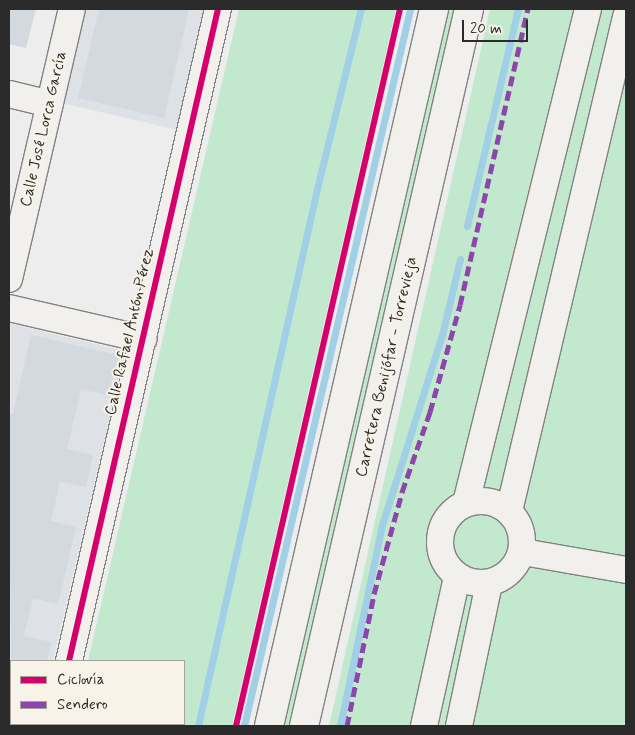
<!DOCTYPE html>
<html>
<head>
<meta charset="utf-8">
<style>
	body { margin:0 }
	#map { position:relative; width:635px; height:735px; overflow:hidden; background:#ecedec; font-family:Mynerve,sans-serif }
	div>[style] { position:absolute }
	.built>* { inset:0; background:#dee1e6 }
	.green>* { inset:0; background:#c2e9cd }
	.stream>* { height:7px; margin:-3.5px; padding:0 3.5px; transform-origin:3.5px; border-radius:3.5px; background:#a1cfe5 }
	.building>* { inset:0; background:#d4d8df }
	.roads { filter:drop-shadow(1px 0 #828282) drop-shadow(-1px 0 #828282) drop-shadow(0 1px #828282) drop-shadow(0 -1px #828282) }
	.street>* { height:26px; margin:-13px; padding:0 13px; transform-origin:13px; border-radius:13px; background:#f1f0ed }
	.street>.ring { margin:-13px; padding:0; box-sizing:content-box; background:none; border:26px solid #f1f0ed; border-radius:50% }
	.secondary>* { height:28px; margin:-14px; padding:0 14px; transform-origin:14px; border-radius:14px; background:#f1f0ed }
	.quiet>* { height:5px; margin-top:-2.5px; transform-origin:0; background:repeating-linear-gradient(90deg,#8e44ad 0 10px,transparent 0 15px) }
	.cycleway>* { height:6px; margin:-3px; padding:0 3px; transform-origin:3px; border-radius:3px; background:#d6006c }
	span { translate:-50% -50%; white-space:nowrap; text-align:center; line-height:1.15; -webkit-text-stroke:4px #f7f3e8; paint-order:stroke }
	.street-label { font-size:16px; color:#2b2b2b }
	.frame { position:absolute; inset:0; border:10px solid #2b2b2b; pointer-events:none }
	.legend { position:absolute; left:10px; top:660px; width:175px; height:65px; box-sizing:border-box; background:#f7f3e8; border:1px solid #a5a39c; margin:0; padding:6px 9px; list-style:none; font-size:15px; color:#2b2b2b }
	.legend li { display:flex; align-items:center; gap:10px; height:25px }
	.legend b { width:25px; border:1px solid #a5a39c }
	.scale { position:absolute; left:462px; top:20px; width:66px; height:22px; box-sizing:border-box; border:2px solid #2b2b2b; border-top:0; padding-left:6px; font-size:15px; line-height:18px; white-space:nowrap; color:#2b2b2b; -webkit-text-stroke:4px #f7f3e8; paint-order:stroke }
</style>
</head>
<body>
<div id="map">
	<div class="built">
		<div style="clip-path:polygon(84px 9px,206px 9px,178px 130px,62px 103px)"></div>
		<div style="clip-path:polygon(11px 324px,125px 351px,53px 661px,11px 661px,11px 715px)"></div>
	</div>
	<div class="green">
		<div style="clip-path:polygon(239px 9px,396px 9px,232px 726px,73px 726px,184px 724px,184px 661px,88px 661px)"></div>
		<div style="clip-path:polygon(445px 9px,456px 9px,291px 726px,279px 726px)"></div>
		<div style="clip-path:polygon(490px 9px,626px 9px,626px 726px,329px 726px)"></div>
	</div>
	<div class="stream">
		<div style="left:467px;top:226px;width:223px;rotate:-76.8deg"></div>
		<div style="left:198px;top:726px;width:550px;rotate:-77.51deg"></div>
		<div style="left:317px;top:189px;width:185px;rotate:-76.3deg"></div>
		<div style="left:244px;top:726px;width:736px;rotate:-76.96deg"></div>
		<div style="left:340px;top:726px;width:205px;rotate:-78.2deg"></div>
		<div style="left:382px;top:525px;width:203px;rotate:-72.5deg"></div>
		<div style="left:443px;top:331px;width:74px;rotate:-76.7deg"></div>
	</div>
	<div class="building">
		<div style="clip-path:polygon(9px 9px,36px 9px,26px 48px,9px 44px)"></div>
		<div style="clip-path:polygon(99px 9px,189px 9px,164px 118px,78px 98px)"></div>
		<div style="clip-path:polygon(31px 335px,118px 355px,108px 395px,81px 389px,67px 449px,93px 455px,86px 487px,60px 481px,51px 521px,76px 527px,58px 604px,33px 598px,24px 636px,51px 642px,47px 661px,11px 661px,11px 671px,9px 413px,13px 414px)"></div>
	</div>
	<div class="roads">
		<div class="street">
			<div style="left:9px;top:94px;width:42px;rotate:13.7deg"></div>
			<div style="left:9px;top:279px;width:277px;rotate:-76.9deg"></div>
			<div style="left:9px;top:308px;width:138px;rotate:13deg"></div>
			<div class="ring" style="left:440px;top:501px;width:56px;height:56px"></div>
			<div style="left:466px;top:503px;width:509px;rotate:-76.13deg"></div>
			<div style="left:509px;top:511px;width:508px;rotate:-76.68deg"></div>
			<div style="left:523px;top:552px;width:105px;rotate:9.9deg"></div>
			<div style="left:69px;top:661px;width:669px;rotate:-77.13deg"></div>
			<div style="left:9px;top:725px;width:4px;rotate:14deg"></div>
			<div style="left:54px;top:726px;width:2px;rotate:-63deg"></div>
			<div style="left:424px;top:726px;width:153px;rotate:-77.5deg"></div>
			<div style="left:459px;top:726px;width:145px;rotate:-78.1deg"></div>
		</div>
		<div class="secondary">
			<div style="left:269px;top:726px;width:736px;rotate:-77.04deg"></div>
			<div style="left:304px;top:726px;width:736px;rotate:-77.04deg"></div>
		</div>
	</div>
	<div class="quiet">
		<div style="left:347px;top:726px;width:135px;rotate:-78.4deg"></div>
		<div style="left:374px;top:594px;width:106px;rotate:-74.6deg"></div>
		<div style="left:402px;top:492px;width:85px;rotate:-70.7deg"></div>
		<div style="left:430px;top:412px;width:111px;rotate:-74.3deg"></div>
		<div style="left:460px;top:305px;width:304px;rotate:-77.1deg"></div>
	</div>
	<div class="cycleway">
		<div style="left:69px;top:661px;width:669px;rotate:-77.13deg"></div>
		<div style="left:236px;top:726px;width:736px;rotate:-77.12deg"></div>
	</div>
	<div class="street-label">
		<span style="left:44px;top:129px;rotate:-77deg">Calle José Lorca García</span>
		<span style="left:130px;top:332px;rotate:-77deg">Calle Rafael Antón Pérez</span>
		<span style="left:387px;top:367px;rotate:-77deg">Carretera Benijófar - Torrevieja</span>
	</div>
	<div class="frame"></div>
	<ul class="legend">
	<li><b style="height:6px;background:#d6006c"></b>Ciclovía</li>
	<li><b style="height:6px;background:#8e44ad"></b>Sendero</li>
	</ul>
	<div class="scale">20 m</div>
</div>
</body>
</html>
